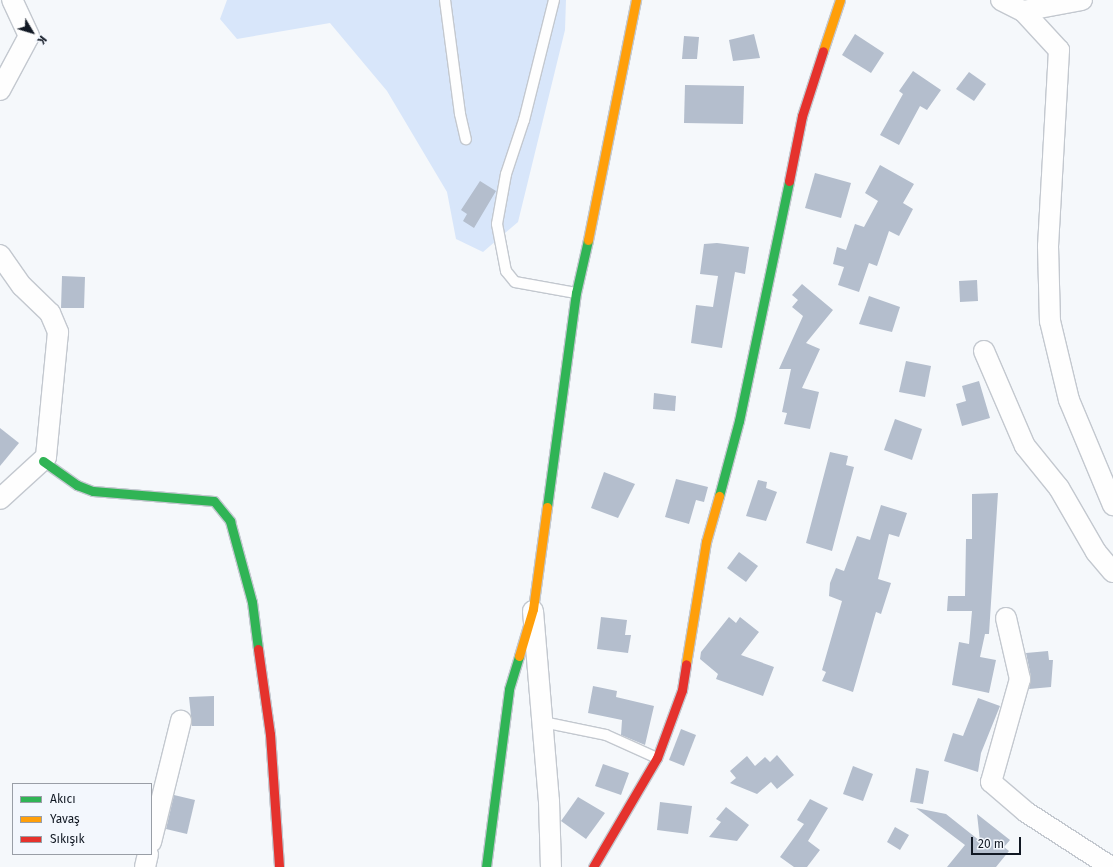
<!DOCTYPE html>
<html>
<head>
<meta charset="utf-8">
<style>
	body { margin:0 }
	#map { position:relative; width:1113px; height:867px; overflow:hidden; background:#f5f8fb; font-family:"Fira Sans",sans-serif }
	div>[style] { position:absolute }
	.green>* { inset:0; background:#d8e6fa }
	.building>* { inset:0; background:#b4becd }
	.roads { filter:drop-shadow(1px 0 #c3c8cf) drop-shadow(-1px 0 #c3c8cf) drop-shadow(0 1px #c3c8cf) drop-shadow(0 -1px #c3c8cf) }
	.lane>* { height:10px; margin:-5px; padding:0 5px; transform-origin:5px; border-radius:5px; background:#fefefe }
	.street>* { height:20px; margin:-10px; padding:0 10px; transform-origin:10px; border-radius:10px; background:#fefefe }
	.fast>* { height:9px; margin:-4.5px; padding:0 4.5px; transform-origin:4.5px; border-radius:4.5px; background:#30b455 }
	.slow>* { height:9px; margin:-4.5px; padding:0 4.5px; transform-origin:4.5px; border-radius:4.5px; background:#ff9f0a }
	.jam>* { height:9px; margin:-4.5px; padding:0 4.5px; transform-origin:4.5px; border-radius:4.5px; background:#e5322d }
	span { translate:-50% -50%; white-space:nowrap; text-align:center; line-height:1.15; -webkit-text-stroke:3px #f3f7fd; paint-order:stroke }
	.legend { position:absolute; left:12px; top:783px; width:140px; height:72px; box-sizing:border-box; background:#f3f7fd; border:1px solid #999ea6; margin:0; padding:5px 7px; list-style:none; font-size:12px; color:#111823 }
	.legend li { display:flex; align-items:center; gap:8px; height:20px }
	.legend b { width:20px; border:1px solid #999ea6 }
	.north { position:absolute; left:12px; top:12px; width:40px; height:40px; -webkit-text-stroke:3px #f3f7fd; paint-order:stroke; rotate:128deg; font-size:11px; font-weight:700; line-height:16px; text-align:center; color:#111823 }
	.north::after { content:''; display:block; margin:auto; width:14px; height:18px; background:#111823; clip-path:polygon(50% 0,100% 100%,50% 72%,0 100%) }
	.scale { position:absolute; left:971px; top:837px; width:50px; height:18px; box-sizing:border-box; border:2px solid #111823; border-top:0; padding-left:5px; font-size:12px; line-height:14px; white-space:nowrap; color:#111823; -webkit-text-stroke:3px #f3f7fd; paint-order:stroke }
</style>
</head>
<body>
<div id="map">
	<div class="green">
		<div style="clip-path:polygon(227px 0,566px 0,565px 30px,518px 222px,483px 252px,456px 239px,447px 192px,387px 91px,330px 23px,237px 39px,220px 19px)"></div>
	</div>
	<div class="building">
		<div style="clip-path:polygon(754px 34px,760px 58px,733px 61px,729px 40px)"></div>
		<div style="clip-path:polygon(855px 34px,884px 53px,871px 73px,842px 55px)"></div>
		<div style="clip-path:polygon(684px 36px,699px 37px,697px 59px,682px 59px)"></div>
		<div style="clip-path:polygon(913px 71px,941px 90px,927px 110px,920px 106px,899px 145px,880px 135px,903px 94px,899px 91px)"></div>
		<div style="clip-path:polygon(969px 72px,986px 84px,974px 101px,956px 89px)"></div>
		<div style="clip-path:polygon(685px 85px,744px 86px,743px 124px,684px 123px)"></div>
		<div style="clip-path:polygon(880px 165px,914px 184px,903px 203px,913px 209px,899px 236px,889px 231px,877px 266px,869px 263px,859px 292px,838px 285px,844px 267px,833px 264px,837px 247px,846px 250px,855px 224px,864px 227px,878px 201px,865px 193px)"></div>
		<div style="clip-path:polygon(815px 173px,851px 183px,841px 218px,805px 208px)"></div>
		<div style="clip-path:polygon(480px 181px,496px 191px,474px 228px,463px 221px,467px 214px,461px 210px)"></div>
		<div style="clip-path:polygon(717px 243px,749px 247px,745px 274px,735px 272px,722px 348px,691px 343px,696px 305px,713px 307px,718px 276px,700px 274px,704px 244px)"></div>
		<div style="clip-path:polygon(62px 276px,85px 277px,84px 308px,61px 308px)"></div>
		<div style="clip-path:polygon(977px 280px,978px 301px,960px 302px,959px 281px)"></div>
		<div style="clip-path:polygon(802px 284px,833px 310px,806px 343px,820px 349px,802px 388px,819px 392px,810px 429px,784px 424px,787px 413px,782px 412px,791px 369px,779px 369px,803px 316px,792px 307px,798px 300px,792px 295px)"></div>
		<div style="clip-path:polygon(869px 296px,900px 307px,892px 332px,859px 324px)"></div>
		<div style="clip-path:polygon(906px 361px,931px 366px,925px 397px,899px 392px)"></div>
		<div style="clip-path:polygon(979px 381px,990px 418px,962px 426px,956px 404px,966px 401px,962px 386px)"></div>
		<div style="clip-path:polygon(654px 393px,676px 396px,675px 411px,653px 409px)"></div>
		<div style="clip-path:polygon(895px 419px,922px 429px,912px 460px,884px 450px)"></div>
		<div style="clip-path:polygon(0 428px,19px 443px,0 466px)"></div>
		<div style="clip-path:polygon(830px 452px,848px 456px,846px 465px,854px 467px,832px 551px,806px 543px)"></div>
		<div style="clip-path:polygon(604px 472px,635px 484px,618px 518px,591px 508px)"></div>
		<div style="clip-path:polygon(676px 479px,708px 487px,704px 502px,696px 500px,689px 524px,665px 517px)"></div>
		<div style="clip-path:polygon(758px 480px,767px 482px,766px 488px,777px 492px,766px 521px,746px 516px)"></div>
		<div style="clip-path:polygon(998px 493px,989px 634px,985px 634px,980px 657px,996px 660px,989px 693px,952px 685px,959px 642px,969px 644px,972px 611px,947px 611px,948px 596px,965px 596px,966px 539px,972px 539px,972px 494px)"></div>
		<div style="clip-path:polygon(881px 505px,907px 513px,899px 537px,889px 534px,878px 579px,891px 583px,881px 614px,876px 612px,853px 692px,822px 681px,826px 672px,822px 670px,842px 601px,829px 596px,830px 583px,836px 568px,844px 571px,857px 536px,870px 540px)"></div>
		<div style="clip-path:polygon(739px 552px,758px 566px,746px 582px,727px 568px)"></div>
		<div style="clip-path:polygon(601px 617px,627px 620px,625px 635px,631px 635px,628px 653px,597px 649px)"></div>
		<div style="clip-path:polygon(729px 617px,736px 623px,740px 617px,759px 632px,741px 655px,774px 667px,763px 696px,716px 679px,718px 674px,700px 659px,701px 652px)"></div>
		<div style="clip-path:polygon(1048px 651px,1049px 660px,1053px 660px,1051px 687px,1029px 689px,1031px 677px,1026px 653px)"></div>
		<div style="clip-path:polygon(593px 686px,617px 691px,616px 697px,654px 706px,645px 745px,621px 735px,622px 720px,588px 713px)"></div>
		<div style="clip-path:polygon(214px 696px,214px 726px,192px 726px,189px 697px)"></div>
		<div style="clip-path:polygon(978px 698px,1000px 706px,981px 753px,978px 772px,944px 761px,953px 733px,963px 736px)"></div>
		<div style="clip-path:polygon(681px 729px,696px 735px,684px 766px,669px 760px)"></div>
		<div style="clip-path:polygon(777px 755px,794px 775px,777px 789px,771px 782px,757px 794px,730px 783px,736px 778px,730px 771px,747px 756px,755px 766px,765px 757px,770px 762px)"></div>
		<div style="clip-path:polygon(603px 764px,629px 773px,621px 795px,595px 786px)"></div>
		<div style="clip-path:polygon(853px 766px,873px 774px,863px 801px,843px 794px)"></div>
		<div style="clip-path:polygon(916px 768px,929px 771px,923px 804px,910px 802px)"></div>
		<div style="clip-path:polygon(174px 795px,195px 800px,187px 834px,166px 829px)"></div>
		<div style="clip-path:polygon(578px 797px,605px 813px,586px 839px,561px 821px)"></div>
		<div style="clip-path:polygon(810px 799px,828px 808px,808px 841px,820px 850px,807px 867px,794px 867px,780px 857px,804px 824px,797px 820px)"></div>
		<div style="clip-path:polygon(660px 802px,692px 806px,688px 834px,657px 830px)"></div>
		<div style="clip-path:polygon(726px 807px,749px 825px,737px 841px,709px 837px,721px 822px,716px 819px)"></div>
		<div style="clip-path:polygon(916px 808px,946px 814px,980px 841px,977px 814px,1010px 840px,1004px 847px,1009px 851px,996px 867px,947px 867px,965px 845px)"></div>
		<div style="clip-path:polygon(895px 827px,909px 835px,900px 850px,887px 842px)"></div>
	</div>
	<div class="roads">
		<div class="lane">
			<div style="left:445px;top:0;width:115px;rotate:82.5deg"></div>
			<div style="left:460px;top:114px;width:26px;rotate:77deg"></div>
			<div style="left:554px;top:0;width:124px;rotate:104deg"></div>
			<div style="left:524px;top:120px;width:57px;rotate:108.4deg"></div>
			<div style="left:506px;top:174px;width:51px;rotate:100.2deg"></div>
			<div style="left:497px;top:224px;width:48px;rotate:79.2deg"></div>
			<div style="left:506px;top:271px;width:14px;rotate:51deg"></div>
			<div style="left:515px;top:282px;width:62px;rotate:10.2deg"></div>
			<div style="left:543px;top:722px;width:64px;rotate:11.7deg"></div>
			<div style="left:606px;top:735px;width:56px;rotate:24.3deg"></div>
		</div>
		<div class="street">
			<div style="left:1001px;top:0;width:25px;rotate:27deg"></div>
			<div style="left:1023px;top:11px;width:53px;rotate:47.3deg"></div>
			<div style="left:1059px;top:50px;width:196px;rotate:93.2deg"></div>
			<div style="left:1048px;top:246px;width:75px;rotate:88.5deg"></div>
			<div style="left:1050px;top:321px;width:81px;rotate:76.5deg"></div>
			<div style="left:1069px;top:400px;width:114px;rotate:67.3deg"></div>
			<div style="left:1023px;top:11px;width:60px;rotate:-10.6deg"></div>
			<div style="left:0;top:90px;width:61px;rotate:-61.8deg"></div>
			<div style="left:29px;top:36px;width:40px;rotate:-115deg"></div>
			<div style="left:0;top:255px;width:38px;rotate:55deg"></div>
			<div style="left:22px;top:286px;width:39px;rotate:44deg"></div>
			<div style="left:50px;top:313px;width:21px;rotate:67deg"></div>
			<div style="left:58px;top:332px;width:126px;rotate:95.5deg"></div>
			<div style="left:46px;top:457px;width:62px;rotate:137.6deg"></div>
			<div style="left:984px;top:351px;width:103px;rotate:66.7deg"></div>
			<div style="left:1025px;top:446px;width:54px;rotate:51deg"></div>
			<div style="left:1059px;top:488px;width:74px;rotate:60deg"></div>
			<div style="left:1096px;top:552px;width:26px;rotate:50deg"></div>
			<div style="left:533px;top:611px;width:191px;rotate:85.2deg"></div>
			<div style="left:549px;top:801px;width:66px;rotate:88.3deg"></div>
			<div style="left:1006px;top:618px;width:63px;rotate:77.1deg"></div>
			<div style="left:1020px;top:679px;width:107px;rotate:105.7deg"></div>
			<div style="left:991px;top:782px;width:46px;rotate:40.6deg"></div>
			<div style="left:1026px;top:812px;width:101px;rotate:32.9deg"></div>
			<div style="left:151px;top:842px;width:125px;rotate:-76.1deg"></div>
			<div style="left:145px;top:867px;width:13px;rotate:-77deg"></div>
		</div>
		<div class="fast">
			<div style="left:43px;top:461px;width:42px;rotate:35.2deg"></div>
			<div style="left:77px;top:485px;width:17px;rotate:21deg"></div>
			<div style="left:93px;top:491px;width:121px;rotate:4.7deg"></div>
			<div style="left:214px;top:501px;width:26px;rotate:51deg"></div>
			<div style="left:230px;top:521px;width:84px;rotate:74.8deg"></div>
			<div style="left:252px;top:602px;width:47px;rotate:82.7deg"></div>
			<div style="left:719px;top:496px;width:78px;rotate:-75.1deg"></div>
			<div style="left:739px;top:421px;width:245px;rotate:-78.2deg"></div>
			<div style="left:547px;top:507px;width:216px;rotate:-82.3deg"></div>
			<div style="left:576px;top:293px;width:54px;rotate:-77.2deg"></div>
			<div style="left:486px;top:867px;width:179px;rotate:-82.6deg"></div>
			<div style="left:509px;top:689px;width:34px;rotate:-73deg"></div>
		</div>
		<div class="slow">
			<div style="left:823px;top:51px;width:54px;rotate:-71.6deg"></div>
			<div style="left:588px;top:240px;width:245px;rotate:-78.7deg"></div>
			<div style="left:519px;top:656px;width:49px;rotate:-73.4deg"></div>
			<div style="left:533px;top:609px;width:103px;rotate:-82.2deg"></div>
			<div style="left:686px;top:664px;width:124px;rotate:-80.7deg"></div>
			<div style="left:706px;top:542px;width:48px;rotate:-74.2deg"></div>
		</div>
		<div class="jam">
			<div style="left:789px;top:181px;width:66px;rotate:-78.7deg"></div>
			<div style="left:802px;top:116px;width:68px;rotate:-72.1deg"></div>
			<div style="left:258px;top:649px;width:86px;rotate:82deg"></div>
			<div style="left:270px;top:734px;width:133px;rotate:86.1deg"></div>
			<div style="left:593px;top:867px;width:126px;rotate:-59.6deg"></div>
			<div style="left:657px;top:758px;width:72px;rotate:-69.8deg"></div>
			<div style="left:682px;top:690px;width:26px;rotate:-81deg"></div>
		</div>
	</div>
	<ul class="legend">
	<li><b style="height:5px;background:#30b455"></b>Akıcı</li>
	<li><b style="height:5px;background:#ff9f0a"></b>Yavaş</li>
	<li><b style="height:5px;background:#e5322d"></b>Sıkışık</li>
	</ul>
	<div class="north">K</div>
	<div class="scale">20 m</div>
</div>
</body>
</html>
